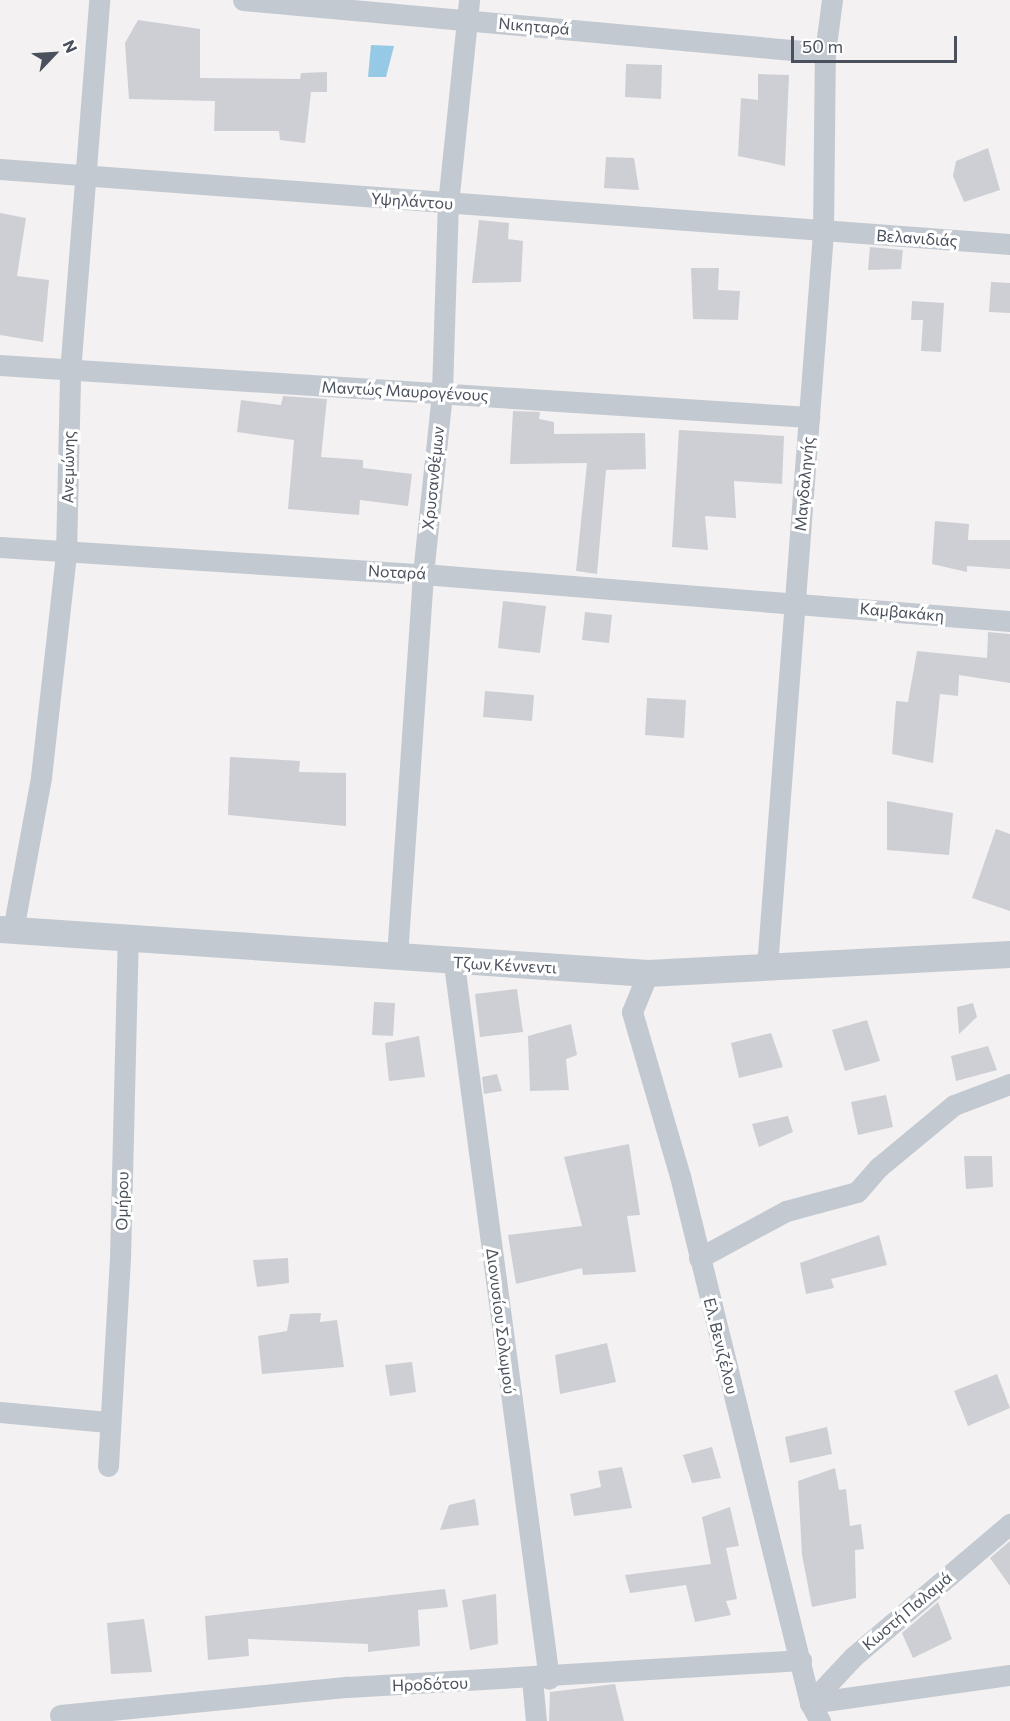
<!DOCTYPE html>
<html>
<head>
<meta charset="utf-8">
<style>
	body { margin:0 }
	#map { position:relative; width:1010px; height:1721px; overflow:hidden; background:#f3f1f1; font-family:Commissioner,sans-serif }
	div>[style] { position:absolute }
	.water>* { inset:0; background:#95c9e5 }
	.building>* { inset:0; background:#cecfd5 }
	.minor>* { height:21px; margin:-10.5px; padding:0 10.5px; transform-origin:10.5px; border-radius:10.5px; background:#c3c9d1 }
	.tertiary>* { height:27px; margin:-13.5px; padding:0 13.5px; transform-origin:13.5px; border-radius:13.5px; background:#c3c9d1 }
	span { translate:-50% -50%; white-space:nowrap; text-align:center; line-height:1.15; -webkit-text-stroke:6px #fff; paint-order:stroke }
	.street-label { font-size:16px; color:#4a515d }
	.north { position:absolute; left:24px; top:24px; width:60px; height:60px; -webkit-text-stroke:4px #fff; paint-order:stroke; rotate:65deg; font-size:16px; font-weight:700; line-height:24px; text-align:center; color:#4a515d }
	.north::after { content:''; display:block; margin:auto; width:21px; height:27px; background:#4a515d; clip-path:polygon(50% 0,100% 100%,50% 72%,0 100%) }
	.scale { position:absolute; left:791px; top:36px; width:166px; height:27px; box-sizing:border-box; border:3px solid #4a515d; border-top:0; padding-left:8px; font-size:18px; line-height:21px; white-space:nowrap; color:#4a515d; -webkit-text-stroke:4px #fff; paint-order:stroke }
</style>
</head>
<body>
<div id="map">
	<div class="water">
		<div style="clip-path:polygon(371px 45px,394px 46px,386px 77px,368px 77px)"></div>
	</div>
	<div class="building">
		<div style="clip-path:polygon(138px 20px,200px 29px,200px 78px,300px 79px,301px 73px,327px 72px,327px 92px,311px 92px,305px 143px,280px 140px,279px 131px,214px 131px,215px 101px,129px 99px,125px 43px)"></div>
		<div style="clip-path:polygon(626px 64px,662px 65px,661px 99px,625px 97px)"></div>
		<div style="clip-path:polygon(758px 74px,789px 75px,785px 166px,738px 156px,741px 98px,758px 100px)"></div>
		<div style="clip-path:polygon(988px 148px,1000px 190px,964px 202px,953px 176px,956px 161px)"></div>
		<div style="clip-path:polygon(606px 157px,634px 158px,639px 190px,604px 188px)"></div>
		<div style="clip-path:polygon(0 213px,26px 218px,17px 276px,49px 280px,43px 342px,0 335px)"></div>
		<div style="clip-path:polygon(479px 220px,509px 223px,508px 239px,523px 241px,521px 282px,472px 283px)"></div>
		<div style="clip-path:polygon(870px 247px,903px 250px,901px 269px,868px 270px)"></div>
		<div style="clip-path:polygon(691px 268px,719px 268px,718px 290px,740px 291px,738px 320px,693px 319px)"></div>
		<div style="clip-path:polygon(991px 282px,1010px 283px,1010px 313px,989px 312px)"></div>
		<div style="clip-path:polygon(912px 301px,944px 303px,941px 352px,921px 351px,923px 320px,911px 320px)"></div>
		<div style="clip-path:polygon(283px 396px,327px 399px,321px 457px,363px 460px,363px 468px,412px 474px,408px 506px,360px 500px,359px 515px,288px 509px,294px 440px,237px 432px,241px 400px,281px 405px)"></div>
		<div style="clip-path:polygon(513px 411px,540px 412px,539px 419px,554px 422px,554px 434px,645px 433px,646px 469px,606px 470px,597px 574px,576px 571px,587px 463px,510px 464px)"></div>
		<div style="clip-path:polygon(679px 430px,784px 436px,782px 484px,734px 481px,736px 518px,705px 516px,708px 550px,672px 547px)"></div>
		<div style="clip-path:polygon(935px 521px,969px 524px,968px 540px,1010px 540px,1010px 569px,967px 566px,967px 572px,932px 564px)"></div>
		<div style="clip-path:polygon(503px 601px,546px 606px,540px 653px,498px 648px)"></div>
		<div style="clip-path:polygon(585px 612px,612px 615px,609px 643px,582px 640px)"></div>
		<div style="clip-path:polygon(988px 632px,1010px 634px,1010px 683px,959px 675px,958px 696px,940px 694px,933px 763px,892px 754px,896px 701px,908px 702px,917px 651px,987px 658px)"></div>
		<div style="clip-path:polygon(485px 691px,534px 695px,532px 721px,483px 717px)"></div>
		<div style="clip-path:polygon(647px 698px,686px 700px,684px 738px,645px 735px)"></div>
		<div style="clip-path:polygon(230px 757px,300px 761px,299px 772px,346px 773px,346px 826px,228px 815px)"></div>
		<div style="clip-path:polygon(887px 801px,953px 813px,949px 855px,887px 850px)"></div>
		<div style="clip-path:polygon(996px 829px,1010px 834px,1010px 911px,972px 898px)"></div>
		<div style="clip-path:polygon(517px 989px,523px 1032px,480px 1037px,475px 994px)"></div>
		<div style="clip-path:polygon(374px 1002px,395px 1003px,393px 1036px,372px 1035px)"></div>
		<div style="clip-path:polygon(973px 1003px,977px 1017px,959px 1034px,957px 1007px)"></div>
		<div style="clip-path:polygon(867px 1020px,880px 1061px,845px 1071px,832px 1030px)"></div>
		<div style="clip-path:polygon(571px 1024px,577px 1055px,566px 1059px,569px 1090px,530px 1091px,528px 1036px)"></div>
		<div style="clip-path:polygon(771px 1033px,783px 1067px,739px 1078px,731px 1043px)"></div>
		<div style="clip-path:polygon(419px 1036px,425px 1077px,389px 1081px,385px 1043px)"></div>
		<div style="clip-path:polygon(988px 1046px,997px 1070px,956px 1081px,951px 1056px)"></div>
		<div style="clip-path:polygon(497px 1074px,502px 1091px,484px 1094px,482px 1077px)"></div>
		<div style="clip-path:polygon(886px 1095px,893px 1127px,858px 1135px,851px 1102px)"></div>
		<div style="clip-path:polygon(788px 1116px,793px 1132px,759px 1147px,752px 1124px)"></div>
		<div style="clip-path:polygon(629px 1144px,640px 1215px,627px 1216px,636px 1272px,583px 1275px,582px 1268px,516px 1284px,508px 1235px,582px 1226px,564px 1157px)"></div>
		<div style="clip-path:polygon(964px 1156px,992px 1156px,993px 1187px,966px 1189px)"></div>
		<div style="clip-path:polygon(879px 1235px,887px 1265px,831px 1279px,834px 1288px,806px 1294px,800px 1263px)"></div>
		<div style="clip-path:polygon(288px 1258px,289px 1283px,257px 1287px,253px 1260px)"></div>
		<div style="clip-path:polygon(321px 1313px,320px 1322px,337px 1320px,344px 1367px,262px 1374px,258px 1336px,287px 1331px,290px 1314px)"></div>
		<div style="clip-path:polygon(607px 1343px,616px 1382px,560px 1394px,555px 1355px)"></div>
		<div style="clip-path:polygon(412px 1362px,416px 1392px,390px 1396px,385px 1365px)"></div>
		<div style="clip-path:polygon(997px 1374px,1010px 1408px,968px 1426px,954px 1391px)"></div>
		<div style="clip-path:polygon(827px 1427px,832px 1454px,790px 1463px,785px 1437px)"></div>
		<div style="clip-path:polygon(712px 1447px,721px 1478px,692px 1483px,683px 1455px)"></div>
		<div style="clip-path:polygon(622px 1467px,632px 1508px,574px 1516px,570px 1494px,601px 1487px,598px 1471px)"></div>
		<div style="clip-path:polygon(835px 1468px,839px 1490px,846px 1489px,850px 1526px,861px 1524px,864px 1549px,855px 1550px,856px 1598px,812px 1607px,802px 1555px,798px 1481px)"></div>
		<div style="clip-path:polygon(475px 1499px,479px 1525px,440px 1530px,449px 1505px)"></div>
		<div style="clip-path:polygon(730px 1507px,739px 1546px,726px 1548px,737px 1599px,726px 1601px,731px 1615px,695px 1622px,686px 1585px,630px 1593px,625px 1575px,711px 1564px,702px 1517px)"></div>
		<div style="clip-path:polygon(1010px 1541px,1010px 1586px,990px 1558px)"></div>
		<div style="clip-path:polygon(445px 1589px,448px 1607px,418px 1610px,420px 1646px,368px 1652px,368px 1644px,248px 1639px,249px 1656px,208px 1660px,205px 1616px)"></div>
		<div style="clip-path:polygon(496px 1594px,498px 1644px,470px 1650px,462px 1600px)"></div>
		<div style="clip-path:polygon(938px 1602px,952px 1639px,913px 1658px,902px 1633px)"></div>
		<div style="clip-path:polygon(144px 1619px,152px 1672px,111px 1674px,107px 1623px)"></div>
		<div style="clip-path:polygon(615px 1684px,624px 1721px,549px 1721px,550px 1692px)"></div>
	</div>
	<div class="minor">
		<div style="left:243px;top:0;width:584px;rotate:5.2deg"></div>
		<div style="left:0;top:169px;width:1013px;rotate:4.25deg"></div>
		<div style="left:0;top:365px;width:811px;rotate:3.68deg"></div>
		<div style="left:0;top:547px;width:424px;rotate:3.7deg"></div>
		<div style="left:423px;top:574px;width:589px;rotate:4.58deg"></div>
		<div style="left:13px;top:930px;width:156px;rotate:-79.6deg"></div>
		<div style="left:41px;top:777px;width:224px;rotate:-83.6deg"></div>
		<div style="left:66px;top:554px;width:182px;rotate:-88.7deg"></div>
		<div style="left:70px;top:372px;width:373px;rotate:-85.5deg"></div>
		<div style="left:397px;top:956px;width:383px;rotate:-86.1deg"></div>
		<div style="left:423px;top:574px;width:183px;rotate:-84deg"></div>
		<div style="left:442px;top:392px;width:188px;rotate:-88.2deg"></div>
		<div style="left:448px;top:204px;width:205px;rotate:-84.1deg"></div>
		<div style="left:454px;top:964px;width:721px;rotate:82.43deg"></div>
		<div style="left:767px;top:967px;width:737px;rotate:-85.64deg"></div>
		<div style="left:823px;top:232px;width:179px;rotate:-89.4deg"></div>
		<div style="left:825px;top:53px;width:53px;rotate:-82.5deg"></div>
		<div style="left:648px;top:973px;width:42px;rotate:112.3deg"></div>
		<div style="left:632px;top:1012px;width:171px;rotate:73.7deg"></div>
		<div style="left:680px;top:1176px;width:543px;rotate:76.14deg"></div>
		<div style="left:810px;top:1703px;width:21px;rotate:61deg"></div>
		<div style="left:699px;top:1258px;width:99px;rotate:-28.4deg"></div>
		<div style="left:786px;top:1211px;width:73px;rotate:-15deg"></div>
		<div style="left:857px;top:1192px;width:33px;rotate:-49deg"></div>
		<div style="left:879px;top:1167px;width:97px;rotate:-39.6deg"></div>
		<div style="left:954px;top:1105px;width:60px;rotate:-20.6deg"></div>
		<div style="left:0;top:1412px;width:108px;rotate:5.3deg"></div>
		<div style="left:108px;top:1466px;width:208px;rotate:-86.7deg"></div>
		<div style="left:120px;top:1258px;width:322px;rotate:-88.6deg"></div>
		<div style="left:532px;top:1679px;width:42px;rotate:84.6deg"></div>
		<div style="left:810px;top:1703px;width:63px;rotate:-46.9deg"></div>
		<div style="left:853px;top:1657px;width:206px;rotate:-40.3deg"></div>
		<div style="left:810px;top:1703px;width:202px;rotate:-8deg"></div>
		<div style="left:60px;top:1715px;width:289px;rotate:-5.6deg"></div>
		<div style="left:348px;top:1687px;width:454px;rotate:-3.4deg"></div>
	</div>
	<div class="tertiary">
		<div style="left:0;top:929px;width:649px;rotate:3.88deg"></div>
		<div style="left:648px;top:973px;width:362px;rotate:-3deg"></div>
	</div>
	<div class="street-label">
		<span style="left:534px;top:26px;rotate:5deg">Νικηταρά</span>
		<span style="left:412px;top:201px;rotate:4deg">Υψηλάντου</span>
		<span style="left:917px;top:238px;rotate:4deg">Βελανιδιάς</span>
		<span style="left:405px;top:391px;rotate:3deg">Μαντώς Μαυρογένους</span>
		<span style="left:68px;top:467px;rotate:-89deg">Ανεμώνης</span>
		<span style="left:433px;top:478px;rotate:-84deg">Χρυσανθέμων</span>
		<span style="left:804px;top:484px;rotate:-85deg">Μαγδαληνής</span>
		<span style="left:397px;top:572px;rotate:3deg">Νοταρά</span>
		<span style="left:902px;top:612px;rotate:5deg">Καμβακάκη</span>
		<span style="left:505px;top:965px;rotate:3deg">Τζων Κέννεντι</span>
		<span style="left:122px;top:1201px;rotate:-89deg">Ομήρου</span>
		<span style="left:501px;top:1321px;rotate:83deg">Διονυσίου Σολωμού</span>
		<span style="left:721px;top:1346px;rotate:76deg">Ελ. Βενιζέλου</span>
		<span style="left:907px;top:1611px;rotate:-40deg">Κωστή Παλαμά</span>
		<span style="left:430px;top:1684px;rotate:-2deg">Ηροδότου</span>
	</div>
	<div class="north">N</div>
	<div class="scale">50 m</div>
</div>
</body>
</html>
